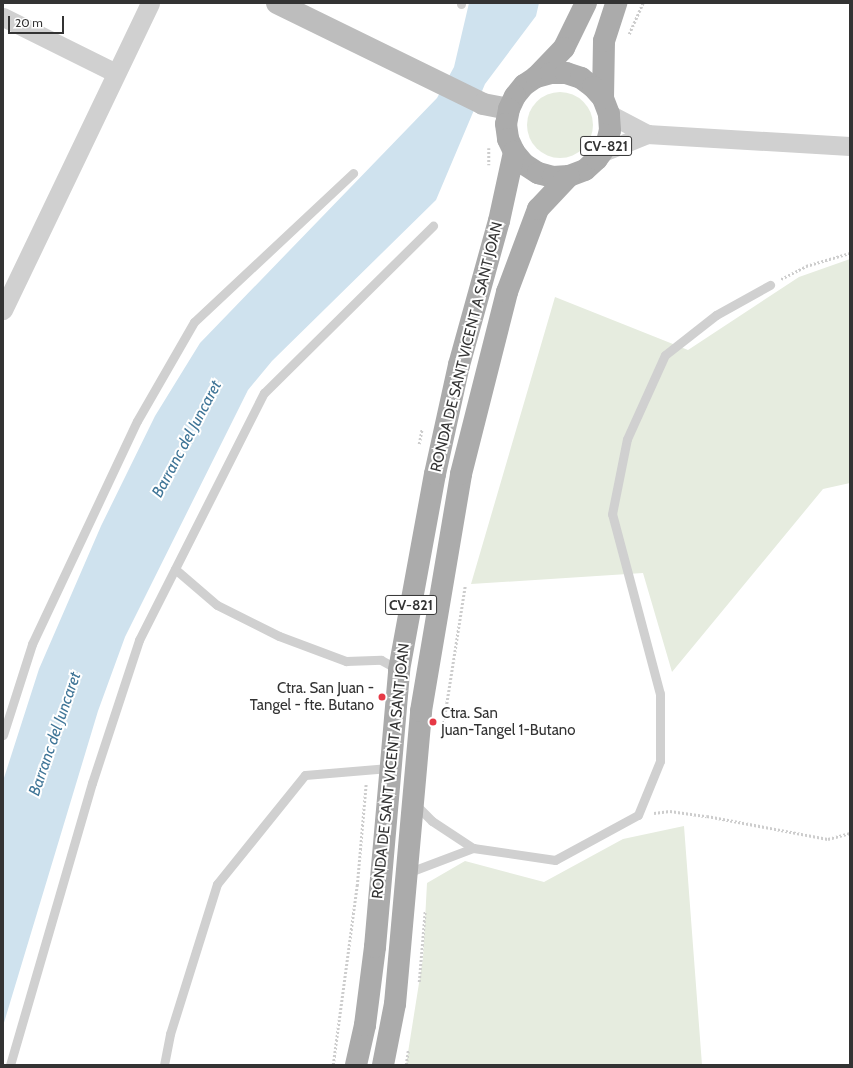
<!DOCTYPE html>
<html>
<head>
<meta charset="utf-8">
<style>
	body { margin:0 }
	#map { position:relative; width:853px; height:1068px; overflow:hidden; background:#fff; font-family:Cabin,sans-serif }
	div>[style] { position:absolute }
	.green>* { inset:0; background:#e6ecdf }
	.round { border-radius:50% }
	.water>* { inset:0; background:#cfe2ee }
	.path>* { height:2.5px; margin-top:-1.25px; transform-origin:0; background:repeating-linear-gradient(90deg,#cdcdcd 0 2px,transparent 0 4px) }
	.service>* { height:9px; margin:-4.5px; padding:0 4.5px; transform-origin:4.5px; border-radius:4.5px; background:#d0d0d0 }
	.minor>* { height:19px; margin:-9.5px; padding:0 9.5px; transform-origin:9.5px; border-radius:9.5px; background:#d0d0d0 }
	.secondary>* { height:22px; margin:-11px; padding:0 11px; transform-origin:11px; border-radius:11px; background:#bdbdbd }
	.primary>* { height:22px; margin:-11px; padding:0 11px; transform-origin:11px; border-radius:11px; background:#ababab }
	.dots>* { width:11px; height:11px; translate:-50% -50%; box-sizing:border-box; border:2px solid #fff; border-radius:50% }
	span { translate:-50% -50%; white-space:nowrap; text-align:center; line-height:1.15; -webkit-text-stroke:4px #fff; paint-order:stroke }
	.shield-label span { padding:1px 3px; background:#fff; border:1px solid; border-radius:3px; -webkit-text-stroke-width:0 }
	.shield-label { font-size:14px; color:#333; font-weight:700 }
	.street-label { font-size:15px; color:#333 }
	.poi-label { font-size:15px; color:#333 }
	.right { translate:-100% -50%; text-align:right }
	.left { translate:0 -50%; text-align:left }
	.water-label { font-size:16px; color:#3f7597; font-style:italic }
	.frame { position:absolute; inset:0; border:4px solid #333; pointer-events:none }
	.scale { position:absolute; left:8px; top:16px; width:56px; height:18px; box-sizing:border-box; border:2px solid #333; border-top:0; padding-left:5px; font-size:12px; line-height:14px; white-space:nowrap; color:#333; -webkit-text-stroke:3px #fff; paint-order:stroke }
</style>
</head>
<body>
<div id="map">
	<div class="green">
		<div class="round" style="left:527px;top:92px;width:66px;height:66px"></div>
		<div style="clip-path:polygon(850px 259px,850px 483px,823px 489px,672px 672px,643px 573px,471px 584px,555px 297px,688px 350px,799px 277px)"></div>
		<div style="clip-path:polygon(684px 826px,702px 1065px,406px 1065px,423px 958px,427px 883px,465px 861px,544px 882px,623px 839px)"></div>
	</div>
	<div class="water">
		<div style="clip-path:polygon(469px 3px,539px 3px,536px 16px,485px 84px,436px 200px,272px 361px,248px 390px,125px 637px,98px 711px,3px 1026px,3px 781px,39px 669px,101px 526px,155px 416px,200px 343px,437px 98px,454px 67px)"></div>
	</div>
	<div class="path">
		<div style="left:629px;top:34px;width:34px;rotate:-66deg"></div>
		<div style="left:489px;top:148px;width:17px;rotate:90deg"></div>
		<div style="left:781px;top:279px;width:28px;rotate:-27deg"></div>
		<div style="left:806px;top:266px;width:46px;rotate:-16.5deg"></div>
		<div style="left:419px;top:444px;width:15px;rotate:-79deg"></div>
		<div style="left:441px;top:739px;width:156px;rotate:-81.1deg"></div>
		<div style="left:654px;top:813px;width:16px;rotate:-7deg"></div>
		<div style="left:670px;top:811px;width:37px;rotate:8deg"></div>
		<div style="left:707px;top:816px;width:123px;rotate:10.8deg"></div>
		<div style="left:828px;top:839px;width:23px;rotate:-15deg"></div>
		<div style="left:419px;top:982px;width:71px;rotate:-85.2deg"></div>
		<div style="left:333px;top:1065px;width:181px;rotate:-82.4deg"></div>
		<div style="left:357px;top:886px;width:103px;rotate:-85deg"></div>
		<div style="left:406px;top:1065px;width:15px;rotate:-82deg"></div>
	</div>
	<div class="service">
		<div style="left:461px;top:4px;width:1px;rotate:-90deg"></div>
		<div style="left:175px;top:569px;width:55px;rotate:40.6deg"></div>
		<div style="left:217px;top:605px;width:69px;rotate:26.6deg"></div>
		<div style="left:279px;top:636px;width:72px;rotate:20.5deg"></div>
		<div style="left:346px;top:661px;width:35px;rotate:-2deg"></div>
		<div style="left:381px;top:660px;width:21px;rotate:29deg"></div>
		<div style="left:3px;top:735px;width:96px;rotate:-72.3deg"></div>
		<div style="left:32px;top:644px;width:246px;rotate:-64.8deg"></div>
		<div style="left:137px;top:421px;width:114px;rotate:-60.1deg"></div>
		<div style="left:194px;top:322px;width:218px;rotate:-43.1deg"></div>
		<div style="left:415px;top:804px;width:24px;rotate:45deg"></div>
		<div style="left:432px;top:821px;width:49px;rotate:33.4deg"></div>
		<div style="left:473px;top:848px;width:83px;rotate:8.3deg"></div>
		<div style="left:555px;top:860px;width:94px;rotate:-28.5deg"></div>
		<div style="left:638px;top:815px;width:58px;rotate:-67.8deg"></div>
		<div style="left:660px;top:761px;width:67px;rotate:-90deg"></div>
		<div style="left:660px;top:694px;width:186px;rotate:-104.9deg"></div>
		<div style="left:612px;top:514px;width:76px;rotate:-78.7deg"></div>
		<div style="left:627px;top:439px;width:92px;rotate:-65.7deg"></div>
		<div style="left:665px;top:355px;width:65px;rotate:-38.1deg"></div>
		<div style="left:716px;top:315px;width:62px;rotate:-29.1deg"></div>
		<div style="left:407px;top:873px;width:71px;rotate:-20.7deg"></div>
		<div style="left:10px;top:1065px;width:294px;rotate:-73.8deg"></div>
		<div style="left:92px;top:783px;width:151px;rotate:-71.8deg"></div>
		<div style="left:139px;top:640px;width:277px;rotate:-63.2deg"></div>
		<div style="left:264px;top:393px;width:238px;rotate:-44.7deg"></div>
		<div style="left:164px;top:1065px;width:32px;rotate:-79deg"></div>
		<div style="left:170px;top:1034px;width:157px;rotate:-72.6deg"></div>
		<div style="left:217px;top:884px;width:140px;rotate:-51.1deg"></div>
		<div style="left:305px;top:775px;width:84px;rotate:-4.8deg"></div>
	</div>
	<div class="minor">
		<div style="left:3px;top:17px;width:126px;rotate:26.4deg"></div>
		<div style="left:647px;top:134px;width:203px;rotate:3.4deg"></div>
		<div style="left:603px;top:152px;width:48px;rotate:-22.2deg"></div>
		<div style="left:647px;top:134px;width:43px;rotate:-152.2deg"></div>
		<div style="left:3px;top:310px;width:340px;rotate:-64.4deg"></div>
	</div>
	<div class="secondary">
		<div style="left:277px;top:3px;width:229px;rotate:26.1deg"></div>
		<div style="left:483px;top:104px;width:26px;rotate:11deg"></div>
	</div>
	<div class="primary">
		<div style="left:586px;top:3px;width:50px;rotate:116.1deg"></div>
		<div style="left:564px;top:48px;width:40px;rotate:134deg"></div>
		<div style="left:536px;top:77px;width:14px;rotate:146deg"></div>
		<div style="left:524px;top:85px;width:14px;rotate:129deg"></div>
		<div style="left:515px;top:96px;width:14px;rotate:115deg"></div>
		<div style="left:509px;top:109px;width:15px;rotate:101deg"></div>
		<div style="left:506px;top:124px;width:15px;rotate:82deg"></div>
		<div style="left:508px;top:139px;width:14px;rotate:65deg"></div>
		<div style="left:514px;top:152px;width:16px;rotate:50deg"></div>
		<div style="left:524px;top:164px;width:17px;rotate:33deg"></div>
		<div style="left:538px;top:173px;width:16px;rotate:15deg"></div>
		<div style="left:553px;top:177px;width:16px;rotate:-4deg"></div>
		<div style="left:569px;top:176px;width:17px;rotate:-21deg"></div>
		<div style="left:585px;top:170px;width:16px;rotate:-43deg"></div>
		<div style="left:597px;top:159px;width:16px;rotate:-55deg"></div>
		<div style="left:606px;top:146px;width:16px;rotate:-76deg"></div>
		<div style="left:610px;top:130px;width:16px;rotate:-94deg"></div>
		<div style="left:609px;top:114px;width:17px;rotate:-111deg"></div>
		<div style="left:603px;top:98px;width:57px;rotate:-89deg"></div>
		<div style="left:604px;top:41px;width:40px;rotate:-72deg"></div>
		<div style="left:536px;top:77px;width:16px;rotate:-15deg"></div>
		<div style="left:551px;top:73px;width:15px"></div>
		<div style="left:566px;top:73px;width:16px;rotate:18deg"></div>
		<div style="left:581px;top:78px;width:15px;rotate:37deg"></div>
		<div style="left:593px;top:87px;width:15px;rotate:48deg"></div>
		<div style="left:356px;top:1065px;width:41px;rotate:-77.3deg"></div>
		<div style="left:365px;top:1025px;width:79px;rotate:-82.7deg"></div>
		<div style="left:375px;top:947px;width:278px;rotate:-85deg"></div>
		<div style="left:399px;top:670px;width:199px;rotate:-79.6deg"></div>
		<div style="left:435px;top:474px;width:112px;rotate:-77.6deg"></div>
		<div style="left:459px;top:365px;width:149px;rotate:-74.5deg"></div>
		<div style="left:499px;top:221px;width:71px;rotate:-77.7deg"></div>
		<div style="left:383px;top:1065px;width:62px;rotate:-78.9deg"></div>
		<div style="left:395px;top:1004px;width:294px;rotate:-84.9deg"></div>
		<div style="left:421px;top:711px;width:240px;rotate:-80.4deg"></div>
		<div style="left:461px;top:474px;width:188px;rotate:-75.8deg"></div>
		<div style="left:507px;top:292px;width:89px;rotate:-69.5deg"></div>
		<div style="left:538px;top:209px;width:45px;rotate:-46.8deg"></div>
	</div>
	<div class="dots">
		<div style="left:382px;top:697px;background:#e63946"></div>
		<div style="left:433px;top:722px;background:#e63946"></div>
	</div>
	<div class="shield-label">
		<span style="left:606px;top:146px">CV-821</span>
		<span style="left:411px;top:605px">CV-821</span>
	</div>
	<div class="street-label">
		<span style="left:467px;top:347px;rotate:-76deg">RONDA DE SANT VICENT A SANT JOAN</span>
		<span style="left:391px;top:771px;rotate:-84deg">RONDA DE SANT VICENT A SANT JOAN</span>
	</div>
	<div class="poi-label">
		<span class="right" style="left:374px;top:697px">Ctra. San Juan -<br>Tangel - fte. Butano</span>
		<span class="left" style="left:441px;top:722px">Ctra. San<br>Juan-Tangel 1-Butano</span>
	</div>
	<div class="water-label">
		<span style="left:187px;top:439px;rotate:-62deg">Barranc del Juncaret</span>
		<span style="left:55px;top:734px;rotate:-71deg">Barranc del Juncaret</span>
	</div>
	<div class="frame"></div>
	<div class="scale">20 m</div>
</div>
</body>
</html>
